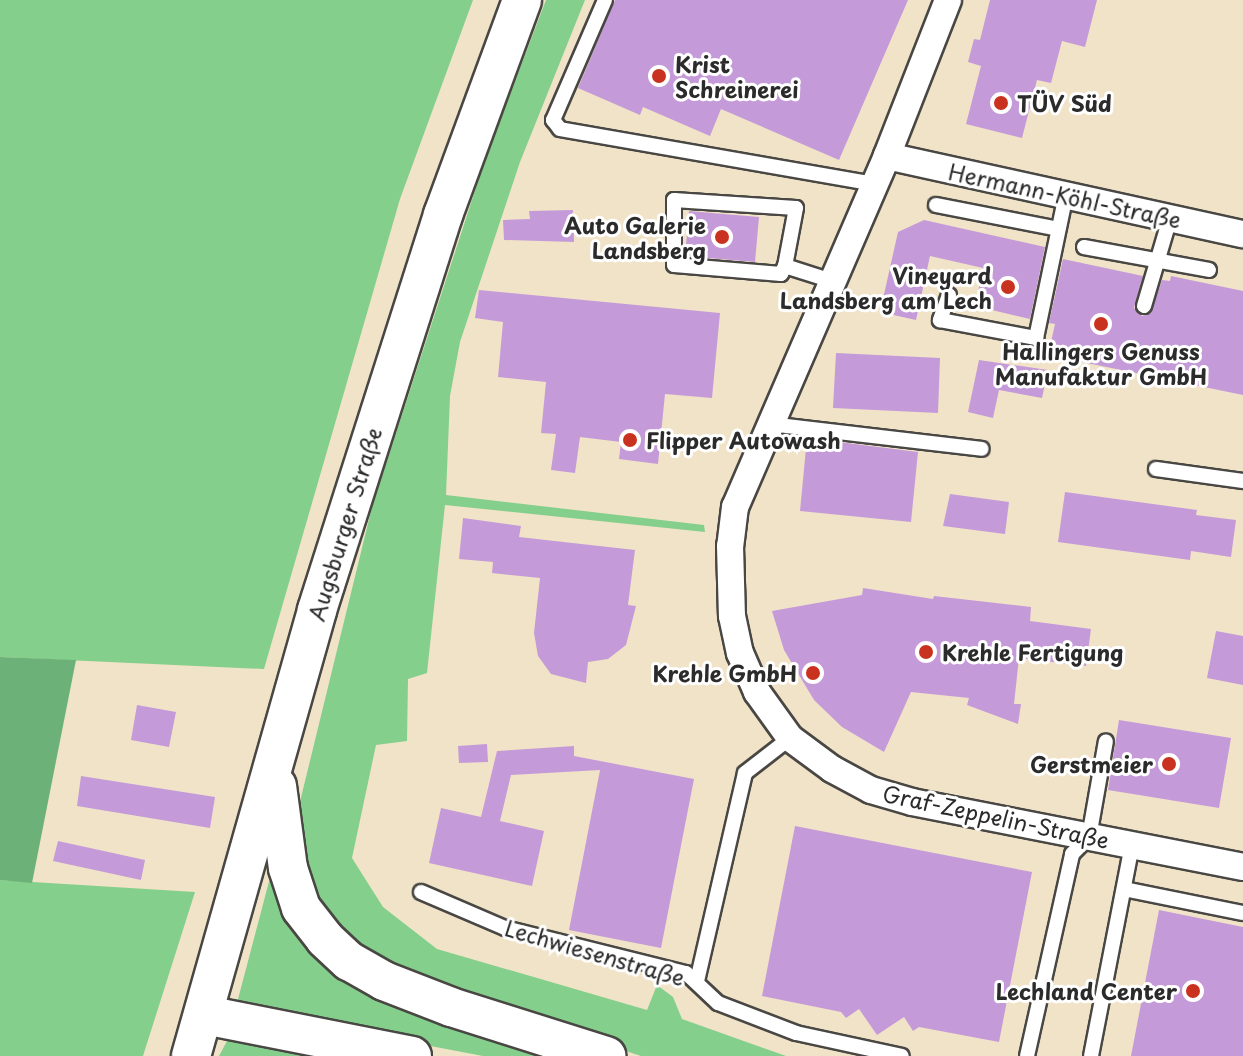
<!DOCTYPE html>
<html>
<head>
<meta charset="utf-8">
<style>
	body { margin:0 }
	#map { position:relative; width:1243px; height:1056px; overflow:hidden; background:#f1e3c8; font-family:"Playpen Sans",sans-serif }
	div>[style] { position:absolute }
	.green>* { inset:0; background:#85cf8c }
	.forest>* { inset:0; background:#6cb278 }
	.building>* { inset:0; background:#c49bd8 }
	.roads { filter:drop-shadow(2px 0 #494743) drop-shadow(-2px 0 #494743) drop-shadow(0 2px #494743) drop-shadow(0 -2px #494743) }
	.lane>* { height:14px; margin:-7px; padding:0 7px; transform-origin:7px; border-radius:7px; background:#fff }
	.street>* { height:26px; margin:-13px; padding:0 13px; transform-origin:13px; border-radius:13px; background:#fff }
	.secondary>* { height:38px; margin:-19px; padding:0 19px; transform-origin:19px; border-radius:19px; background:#fff }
	.dots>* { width:22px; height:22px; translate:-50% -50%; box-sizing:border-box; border:4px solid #fff; border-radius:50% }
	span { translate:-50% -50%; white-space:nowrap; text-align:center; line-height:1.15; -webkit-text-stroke:6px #fff; paint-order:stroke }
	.poi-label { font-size:22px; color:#2b2b2b; font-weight:700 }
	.left { translate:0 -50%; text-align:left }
	.right { translate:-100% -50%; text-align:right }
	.street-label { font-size:22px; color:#2b2b2b }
</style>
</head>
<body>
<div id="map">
	<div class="green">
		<div style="clip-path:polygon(0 0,473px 0,400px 199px,264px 669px,0 657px)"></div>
		<div style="clip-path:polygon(546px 0,585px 0,520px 162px,460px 342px,450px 396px,446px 495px,704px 525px,705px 532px,445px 505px,427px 673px,408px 679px,407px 741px,376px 745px,352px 858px,383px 907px,437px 949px,647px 1010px,657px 985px,673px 997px,682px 1019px,786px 1056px,641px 1056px,502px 1011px,377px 963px,313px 905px,296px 818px,372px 507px,485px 160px)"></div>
		<div style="clip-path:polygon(272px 870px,304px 933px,566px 1056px,483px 1056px,241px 1010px,237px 1003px)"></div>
		<div style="clip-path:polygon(0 880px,195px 892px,143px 1056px,0 1056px)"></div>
		<div style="clip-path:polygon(236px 1040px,321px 1056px,219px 1056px,227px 1041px)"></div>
	</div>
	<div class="forest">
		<div style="clip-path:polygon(0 657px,76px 660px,32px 883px,0 880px)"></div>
	</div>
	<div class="building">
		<div style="clip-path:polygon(615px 0,908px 0,839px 160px,721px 109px,710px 136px,643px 107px,640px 115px,578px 88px)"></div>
		<div style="clip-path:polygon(990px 0,1097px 0,1085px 47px,1062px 41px,1051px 83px,1037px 80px,1022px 138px,966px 124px,981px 66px,968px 62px,974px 39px,980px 40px)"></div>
		<div style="clip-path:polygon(573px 210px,574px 242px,504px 240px,503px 220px,530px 219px,529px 211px)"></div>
		<div style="clip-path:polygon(689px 211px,759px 217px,755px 262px,685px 256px)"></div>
		<div style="clip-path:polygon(924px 220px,1045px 247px,1030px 319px,975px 306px,983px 268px,930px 256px,916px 320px,880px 312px,898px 232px)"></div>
		<div style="clip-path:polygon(1063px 259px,1143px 276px,1134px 308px,1142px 316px,1151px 313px,1162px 280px,1170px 281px,1171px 276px,1243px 291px,1243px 395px,1048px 355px,1055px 324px,1049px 323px)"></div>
		<div style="clip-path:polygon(479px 290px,720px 313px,712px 398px,665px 394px,658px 464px,619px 459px,621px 442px,580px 437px,575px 473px,551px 470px,556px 434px,541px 433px,546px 382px,498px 377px,503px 322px,475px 318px)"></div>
		<div style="clip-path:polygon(836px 353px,940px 358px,938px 413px,833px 408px)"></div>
		<div style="clip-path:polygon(979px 360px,1048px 370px,1042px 398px,999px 390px,993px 418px,968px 412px)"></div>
		<div style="clip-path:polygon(807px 438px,918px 452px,911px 522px,800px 511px)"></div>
		<div style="clip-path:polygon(1065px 492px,1197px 510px,1196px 515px,1236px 520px,1231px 557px,1191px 551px,1190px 560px,1058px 542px)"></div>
		<div style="clip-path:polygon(950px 494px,1009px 502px,1005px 534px,943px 526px)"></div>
		<div style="clip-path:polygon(463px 518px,521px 526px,519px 537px,635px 550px,628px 605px,636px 606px,626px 645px,608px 659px,588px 662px,586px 683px,551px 674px,538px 656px,534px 633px,540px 578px,492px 573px,493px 562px,459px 559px)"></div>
		<div style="clip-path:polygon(863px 588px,933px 599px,934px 596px,1031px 607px,1030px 621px,1091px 629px,1086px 666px,1019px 658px,1014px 704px,1021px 704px,1018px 724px,967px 705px,969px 698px,911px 692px,884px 752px,842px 727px,814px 700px,784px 650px,772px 611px,862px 595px)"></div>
		<div style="clip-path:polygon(1216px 631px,1243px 636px,1243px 685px,1207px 678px)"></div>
		<div style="clip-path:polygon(137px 705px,176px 712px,169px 747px,131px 740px)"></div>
		<div style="clip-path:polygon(1119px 720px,1231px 738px,1219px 808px,1108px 790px)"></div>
		<div style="clip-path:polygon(487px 744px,488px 762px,459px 763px,458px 746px)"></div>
		<div style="clip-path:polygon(574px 746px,574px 756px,694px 779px,661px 948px,569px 930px,600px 770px,511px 775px,500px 821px,544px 831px,532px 886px,429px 863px,441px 808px,481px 817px,497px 751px)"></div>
		<div style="clip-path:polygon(81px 776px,215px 797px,210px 828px,77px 806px)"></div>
		<div style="clip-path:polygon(795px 826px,1032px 872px,999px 1042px,919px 1027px,913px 1031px,904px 1017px,877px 1035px,859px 1009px,846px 1018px,841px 1012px,762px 996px)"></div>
		<div style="clip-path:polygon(58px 841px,145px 860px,141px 880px,53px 861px)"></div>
		<div style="clip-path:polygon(1159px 910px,1243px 927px,1243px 1056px,1131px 1056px)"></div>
	</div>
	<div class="roads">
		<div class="lane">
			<div style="left:605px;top:0;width:131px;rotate:113.4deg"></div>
			<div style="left:553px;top:120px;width:11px;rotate:52deg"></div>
			<div style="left:560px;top:129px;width:319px;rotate:9.9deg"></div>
			<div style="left:936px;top:205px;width:124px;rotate:11.1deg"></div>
			<div style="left:1084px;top:247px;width:127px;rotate:10.4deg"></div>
			<div style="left:785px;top:266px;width:9px;rotate:117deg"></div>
			<div style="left:781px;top:274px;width:107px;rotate:-175.2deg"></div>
			<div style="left:674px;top:265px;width:65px;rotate:-90deg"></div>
			<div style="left:674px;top:200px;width:122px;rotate:3.8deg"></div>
			<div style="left:796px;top:208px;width:59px;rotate:100.7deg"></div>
			<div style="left:785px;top:266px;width:49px;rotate:17.7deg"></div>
			<div style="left:949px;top:295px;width:27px;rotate:110deg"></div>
			<div style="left:940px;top:320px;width:98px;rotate:10.6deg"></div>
			<div style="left:1036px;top:338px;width:146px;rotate:-78.2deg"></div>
			<div style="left:1144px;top:306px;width:92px;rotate:-73.5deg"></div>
			<div style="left:770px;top:424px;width:213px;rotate:6.7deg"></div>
			<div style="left:1156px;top:469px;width:88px;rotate:7.9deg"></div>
			<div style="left:1124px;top:889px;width:121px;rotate:11.4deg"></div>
			<div style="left:421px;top:892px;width:91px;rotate:23.2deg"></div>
			<div style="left:505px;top:928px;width:187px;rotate:14deg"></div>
			<div style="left:686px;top:973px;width:44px;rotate:43.2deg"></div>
			<div style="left:718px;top:1003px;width:84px;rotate:21deg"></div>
			<div style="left:796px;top:1033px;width:108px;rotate:12.2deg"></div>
			<div style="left:697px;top:981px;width:213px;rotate:-77deg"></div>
			<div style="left:745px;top:773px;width:57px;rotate:-37.9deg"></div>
			<div style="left:1027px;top:1056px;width:207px;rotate:-77.4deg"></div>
			<div style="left:1072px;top:854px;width:24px;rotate:-45deg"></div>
			<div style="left:1089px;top:837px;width:97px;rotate:-80deg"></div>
			<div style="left:1091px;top:1056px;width:215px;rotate:-79deg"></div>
		</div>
		<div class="street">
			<div style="left:948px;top:0;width:168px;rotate:111.4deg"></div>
			<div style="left:887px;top:156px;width:382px;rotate:113.4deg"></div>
			<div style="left:735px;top:507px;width:39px;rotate:97deg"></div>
			<div style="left:730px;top:546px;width:70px;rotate:88.4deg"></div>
			<div style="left:732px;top:616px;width:38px;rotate:78deg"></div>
			<div style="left:740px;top:653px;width:43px;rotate:66.4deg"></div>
			<div style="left:757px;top:692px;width:57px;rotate:54.3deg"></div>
			<div style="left:790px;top:738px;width:52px;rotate:36.4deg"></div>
			<div style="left:832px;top:769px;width:44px;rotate:28.3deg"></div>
			<div style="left:871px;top:790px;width:43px;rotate:16.3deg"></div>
			<div style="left:912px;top:802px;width:337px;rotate:11.1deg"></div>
			<div style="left:887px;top:156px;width:364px;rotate:12.4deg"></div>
		</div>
		<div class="secondary">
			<div style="left:277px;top:786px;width:83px;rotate:82.4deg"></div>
			<div style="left:288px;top:868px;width:42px;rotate:72deg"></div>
			<div style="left:301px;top:908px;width:39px;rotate:52deg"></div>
			<div style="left:325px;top:939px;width:33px;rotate:43deg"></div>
			<div style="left:349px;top:961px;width:40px;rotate:29.7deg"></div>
			<div style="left:384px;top:981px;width:72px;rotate:21.2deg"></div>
			<div style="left:451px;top:1007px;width:163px;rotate:17.5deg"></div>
			<div style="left:205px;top:1015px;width:211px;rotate:11.2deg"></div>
			<div style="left:191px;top:1056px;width:463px;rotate:-74.2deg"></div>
			<div style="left:317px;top:610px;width:415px;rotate:-72.3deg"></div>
			<div style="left:443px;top:215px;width:229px;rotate:-69.8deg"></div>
		</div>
	</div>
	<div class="dots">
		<div style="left:659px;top:76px;background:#c8321e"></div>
		<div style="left:1001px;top:103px;background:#c8321e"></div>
		<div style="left:722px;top:237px;background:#c8321e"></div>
		<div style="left:1008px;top:287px;background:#c8321e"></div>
		<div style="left:1101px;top:324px;background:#c8321e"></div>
		<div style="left:630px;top:440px;background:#c8321e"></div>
		<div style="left:926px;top:652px;background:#c8321e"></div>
		<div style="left:813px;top:673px;background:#c8321e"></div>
		<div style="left:1169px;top:764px;background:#c8321e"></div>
		<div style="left:1193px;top:991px;background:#c8321e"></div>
	</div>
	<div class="poi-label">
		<span class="left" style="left:675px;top:76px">Krist<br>Schreinerei</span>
		<span class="left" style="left:1017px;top:103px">TÜV Süd</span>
		<span class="right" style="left:706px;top:237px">Auto Galerie<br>Landsberg</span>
		<span class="right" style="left:992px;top:287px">Vineyard<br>Landsberg am Lech</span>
		<span style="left:1101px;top:363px">Hallingers Genuss<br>Manufaktur GmbH</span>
		<span class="left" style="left:646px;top:440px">Flipper Autowash</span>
		<span class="left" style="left:942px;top:652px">Krehle Fertigung</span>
		<span class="right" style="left:797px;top:673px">Krehle GmbH</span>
		<span class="right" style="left:1153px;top:764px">Gerstmeier</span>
		<span class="right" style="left:1177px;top:991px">Lechland Center</span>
	</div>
	<div class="street-label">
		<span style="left:1065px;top:195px;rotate:12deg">Hermann-Köhl-Straße</span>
		<span style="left:344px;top:524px;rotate:-73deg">Augsburger Straße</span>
		<span style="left:996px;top:816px;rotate:12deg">Graf-Zeppelin-Straße</span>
		<span style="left:595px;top:952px;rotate:16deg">Lechwiesenstraße</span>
	</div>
</div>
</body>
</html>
